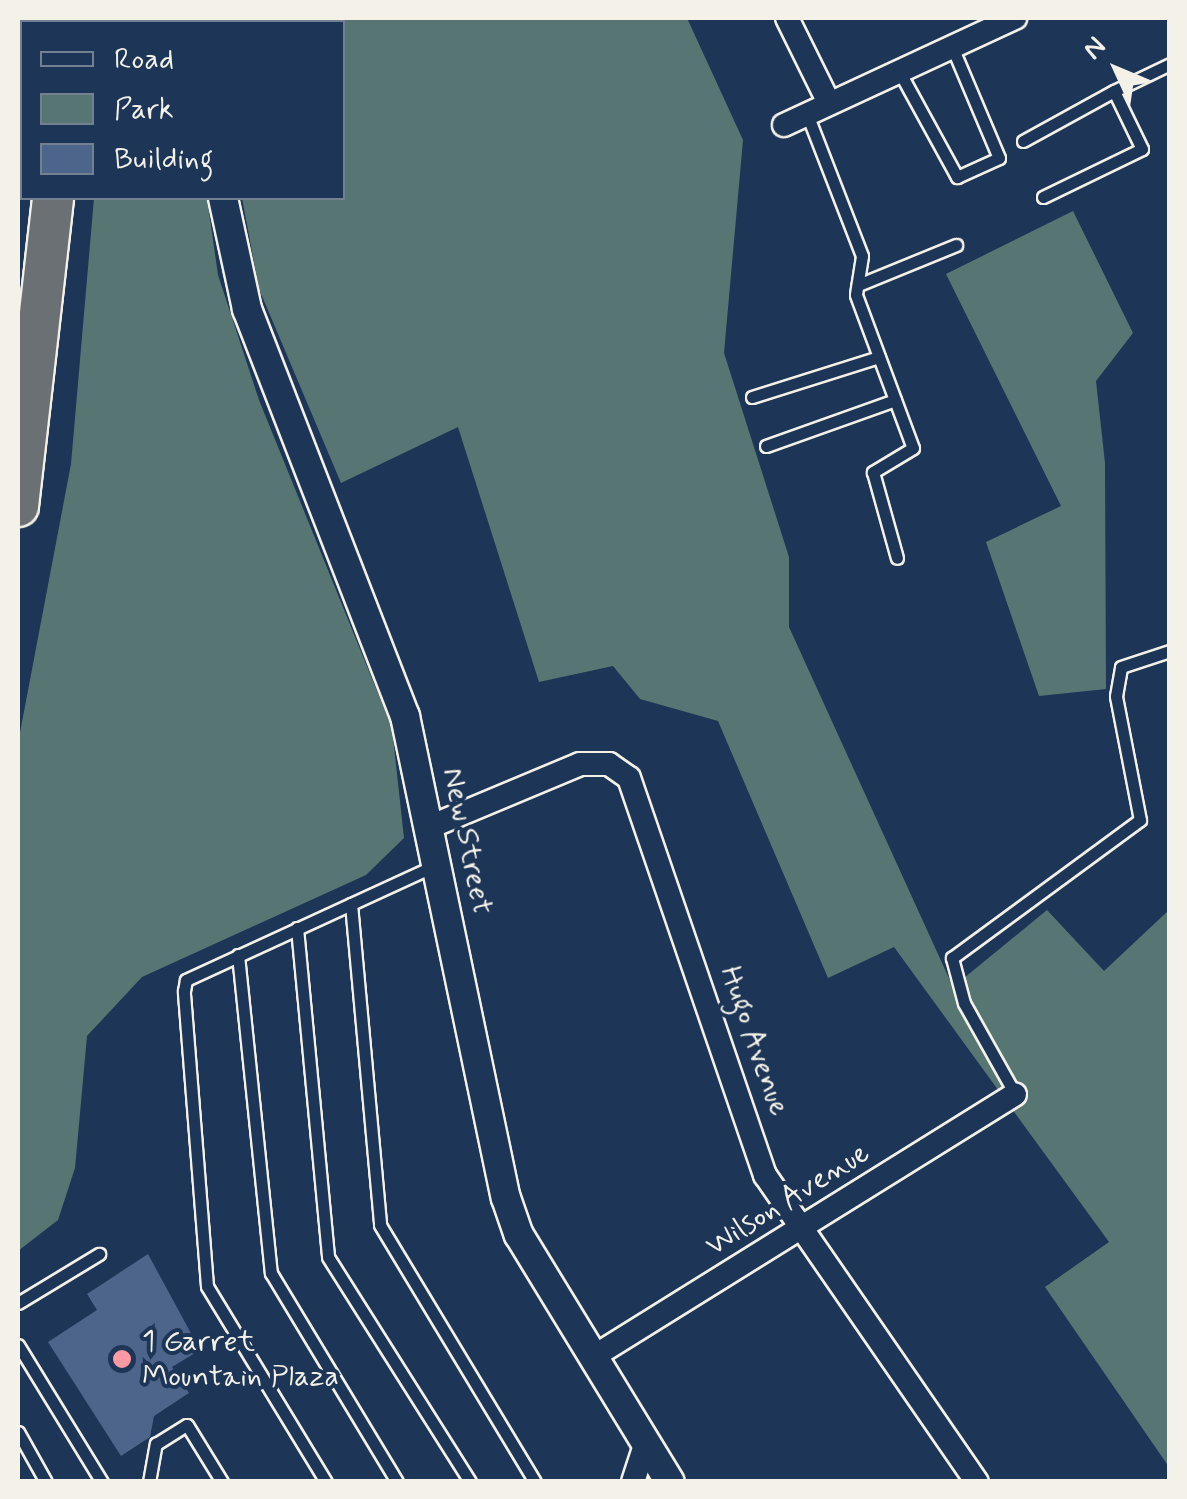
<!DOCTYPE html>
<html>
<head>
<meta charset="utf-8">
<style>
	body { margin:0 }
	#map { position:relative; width:1187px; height:1499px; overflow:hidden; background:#1d3557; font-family:Mynerve,sans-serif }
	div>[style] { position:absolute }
	.green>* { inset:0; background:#577573 }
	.building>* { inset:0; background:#4d658b }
	.roads { filter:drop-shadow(2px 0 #f4f1e8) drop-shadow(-2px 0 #f4f1e8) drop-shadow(0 2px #f4f1e8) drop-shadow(0 -2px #f4f1e8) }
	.service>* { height:11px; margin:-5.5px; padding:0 5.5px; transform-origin:5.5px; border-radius:5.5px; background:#1d3557 }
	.minor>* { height:22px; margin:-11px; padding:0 11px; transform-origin:11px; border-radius:11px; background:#1d3557 }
	.tertiary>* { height:28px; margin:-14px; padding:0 14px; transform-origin:14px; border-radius:14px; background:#1d3557 }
	.motorway>* { height:40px; margin:-20px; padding:0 20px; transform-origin:20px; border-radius:20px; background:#6b7074 }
	.dots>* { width:28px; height:28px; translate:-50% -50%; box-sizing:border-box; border:5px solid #1d3557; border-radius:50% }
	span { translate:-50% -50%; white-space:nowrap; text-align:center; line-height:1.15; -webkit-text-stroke:8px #1d3557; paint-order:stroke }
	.street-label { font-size:30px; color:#f4f1e8 }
	.poi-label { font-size:30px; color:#f4f1e8 }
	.left { translate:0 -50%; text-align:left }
	.frame { position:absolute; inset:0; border:20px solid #f4f1e8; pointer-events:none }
	.legend { position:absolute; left:20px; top:20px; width:325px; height:180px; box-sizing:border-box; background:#1d3557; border:2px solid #738091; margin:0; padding:12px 18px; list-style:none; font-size:30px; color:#f4f1e8 }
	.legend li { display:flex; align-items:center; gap:20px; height:50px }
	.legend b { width:50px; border:2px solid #738091 }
	.north { position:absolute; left:1067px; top:20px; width:100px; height:100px; -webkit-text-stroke:8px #1d3557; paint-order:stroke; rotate:314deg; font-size:28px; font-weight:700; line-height:40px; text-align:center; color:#f4f1e8 }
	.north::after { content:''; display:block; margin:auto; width:35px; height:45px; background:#f4f1e8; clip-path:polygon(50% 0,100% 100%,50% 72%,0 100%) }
</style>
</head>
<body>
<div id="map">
	<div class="green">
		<div style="clip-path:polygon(265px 18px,687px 18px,743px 140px,724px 353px,789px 557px,789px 627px,953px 987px,1047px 910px,1104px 971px,1169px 910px,1169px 1467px,1045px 1287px,1109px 1242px,894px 947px,828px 978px,718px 721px,640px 699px,613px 666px,539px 682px,458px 427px,341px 483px,259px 289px,242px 198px,342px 198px,342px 22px,255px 22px)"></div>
		<div style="clip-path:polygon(94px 198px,207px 198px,218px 275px,259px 400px,392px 728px,404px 838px,366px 875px,142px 977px,87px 1036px,75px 1168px,58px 1220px,18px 1251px,18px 743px,71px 464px)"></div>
		<div style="clip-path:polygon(1073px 211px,1133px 333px,1096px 381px,1105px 463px,1106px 689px,1039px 696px,986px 542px,1061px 506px,946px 274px)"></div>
	</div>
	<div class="building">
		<div style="clip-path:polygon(148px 1254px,200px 1350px,172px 1367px,189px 1393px,154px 1416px,150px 1437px,121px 1456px,48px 1342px,97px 1310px,87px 1294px)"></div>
	</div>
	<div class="roads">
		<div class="service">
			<div style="left:899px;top:71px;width:121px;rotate:61.3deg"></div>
			<div style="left:957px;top:177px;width:46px;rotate:-24.3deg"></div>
			<div style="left:999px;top:158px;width:121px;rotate:-112.9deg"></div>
			<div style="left:807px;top:114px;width:152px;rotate:68.8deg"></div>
			<div style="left:862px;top:256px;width:39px;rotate:99deg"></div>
			<div style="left:856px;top:295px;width:163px;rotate:69.6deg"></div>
			<div style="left:913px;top:448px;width:47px;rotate:149deg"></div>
			<div style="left:873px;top:472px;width:89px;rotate:74.4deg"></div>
			<div style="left:1023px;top:141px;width:104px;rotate:-28.8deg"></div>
			<div style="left:1043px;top:197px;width:110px;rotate:-25.9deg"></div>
			<div style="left:1142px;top:149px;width:64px;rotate:-115.8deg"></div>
			<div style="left:1114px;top:91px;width:62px;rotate:-25.7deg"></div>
			<div style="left:858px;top:285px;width:106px;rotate:-22.2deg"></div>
			<div style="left:752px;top:397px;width:133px;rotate:-17.5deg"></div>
			<div style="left:766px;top:446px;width:137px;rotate:-19.6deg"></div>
			<div style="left:351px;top:904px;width:322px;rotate:84.8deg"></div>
			<div style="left:380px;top:1225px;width:300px;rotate:58.9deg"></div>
			<div style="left:297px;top:928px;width:330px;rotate:84.6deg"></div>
			<div style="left:328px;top:1257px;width:266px;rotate:57.7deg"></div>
			<div style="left:238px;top:955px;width:320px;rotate:84.1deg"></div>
			<div style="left:271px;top:1273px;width:244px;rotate:58.9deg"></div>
			<div style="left:1015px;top:1094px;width:104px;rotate:-119.3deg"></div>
			<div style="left:964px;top:1003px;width:47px;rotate:-104.9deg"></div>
			<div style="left:952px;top:958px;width:233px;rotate:-36.3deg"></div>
			<div style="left:1140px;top:820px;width:126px;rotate:-101deg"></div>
			<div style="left:1116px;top:696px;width:29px;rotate:-80deg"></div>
			<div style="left:1121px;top:667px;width:52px;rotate:-18.1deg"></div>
			<div style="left:18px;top:1303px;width:95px;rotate:-31.2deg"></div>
			<div style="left:18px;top:1345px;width:161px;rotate:58.5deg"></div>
			<div style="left:18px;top:1432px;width:57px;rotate:60.8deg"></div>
			<div style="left:149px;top:1482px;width:39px;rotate:-80deg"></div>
			<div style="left:156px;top:1444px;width:36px;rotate:-32deg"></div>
			<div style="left:187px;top:1425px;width:67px;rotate:58.4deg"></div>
			<div style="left:326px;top:1482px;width:229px;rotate:-121.3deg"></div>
			<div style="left:207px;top:1286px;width:296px;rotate:-94.5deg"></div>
			<div style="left:184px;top:991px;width:11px;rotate:-80deg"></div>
			<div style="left:186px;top:980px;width:275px;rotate:-24.7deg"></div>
		</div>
		<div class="minor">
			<div style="left:787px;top:18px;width:95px;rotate:63.7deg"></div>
			<div style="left:784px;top:125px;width:255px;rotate:-24.9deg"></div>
			<div style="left:432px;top:826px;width:160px;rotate:-22.7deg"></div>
			<div style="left:580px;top:764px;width:29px"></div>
			<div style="left:609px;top:764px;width:24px;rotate:35deg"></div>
			<div style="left:629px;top:778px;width:420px;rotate:71.1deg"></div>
			<div style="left:765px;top:1175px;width:373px;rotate:55.4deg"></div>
			<div style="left:593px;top:1357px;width:497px;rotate:-31.9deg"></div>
			<div style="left:633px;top:1482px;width:42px;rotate:-72deg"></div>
		</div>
		<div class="tertiary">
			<div style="left:201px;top:18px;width:4px;rotate:76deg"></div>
			<div style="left:223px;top:198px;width:114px;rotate:77.8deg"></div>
			<div style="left:247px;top:309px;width:437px;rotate:68.8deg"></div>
			<div style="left:405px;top:716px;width:492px;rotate:78.2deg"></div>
			<div style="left:506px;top:1198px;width:39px;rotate:71deg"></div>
			<div style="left:519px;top:1235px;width:289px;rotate:58.6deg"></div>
		</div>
		<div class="motorway">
			<div style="left:67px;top:22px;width:4px;rotate:-76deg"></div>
			<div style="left:18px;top:506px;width:310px;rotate:-83.5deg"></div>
		</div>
	</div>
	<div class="dots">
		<div style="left:122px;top:1359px;background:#ff9aa2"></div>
	</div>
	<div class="street-label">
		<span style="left:467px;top:841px;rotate:78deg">New Street</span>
		<span style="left:754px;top:1041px;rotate:71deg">Hugo Avenue</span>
		<span style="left:788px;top:1200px;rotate:-32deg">Wilson Avenue</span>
	</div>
	<div class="poi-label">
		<span class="left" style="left:142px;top:1359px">1 Garret<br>Mountain Plaza</span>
	</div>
	<div class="frame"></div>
	<ul class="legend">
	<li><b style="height:12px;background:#1d3557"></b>Road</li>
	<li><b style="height:28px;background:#577573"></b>Park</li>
	<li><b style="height:28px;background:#4d658b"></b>Building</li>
	</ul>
	<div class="north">N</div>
</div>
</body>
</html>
